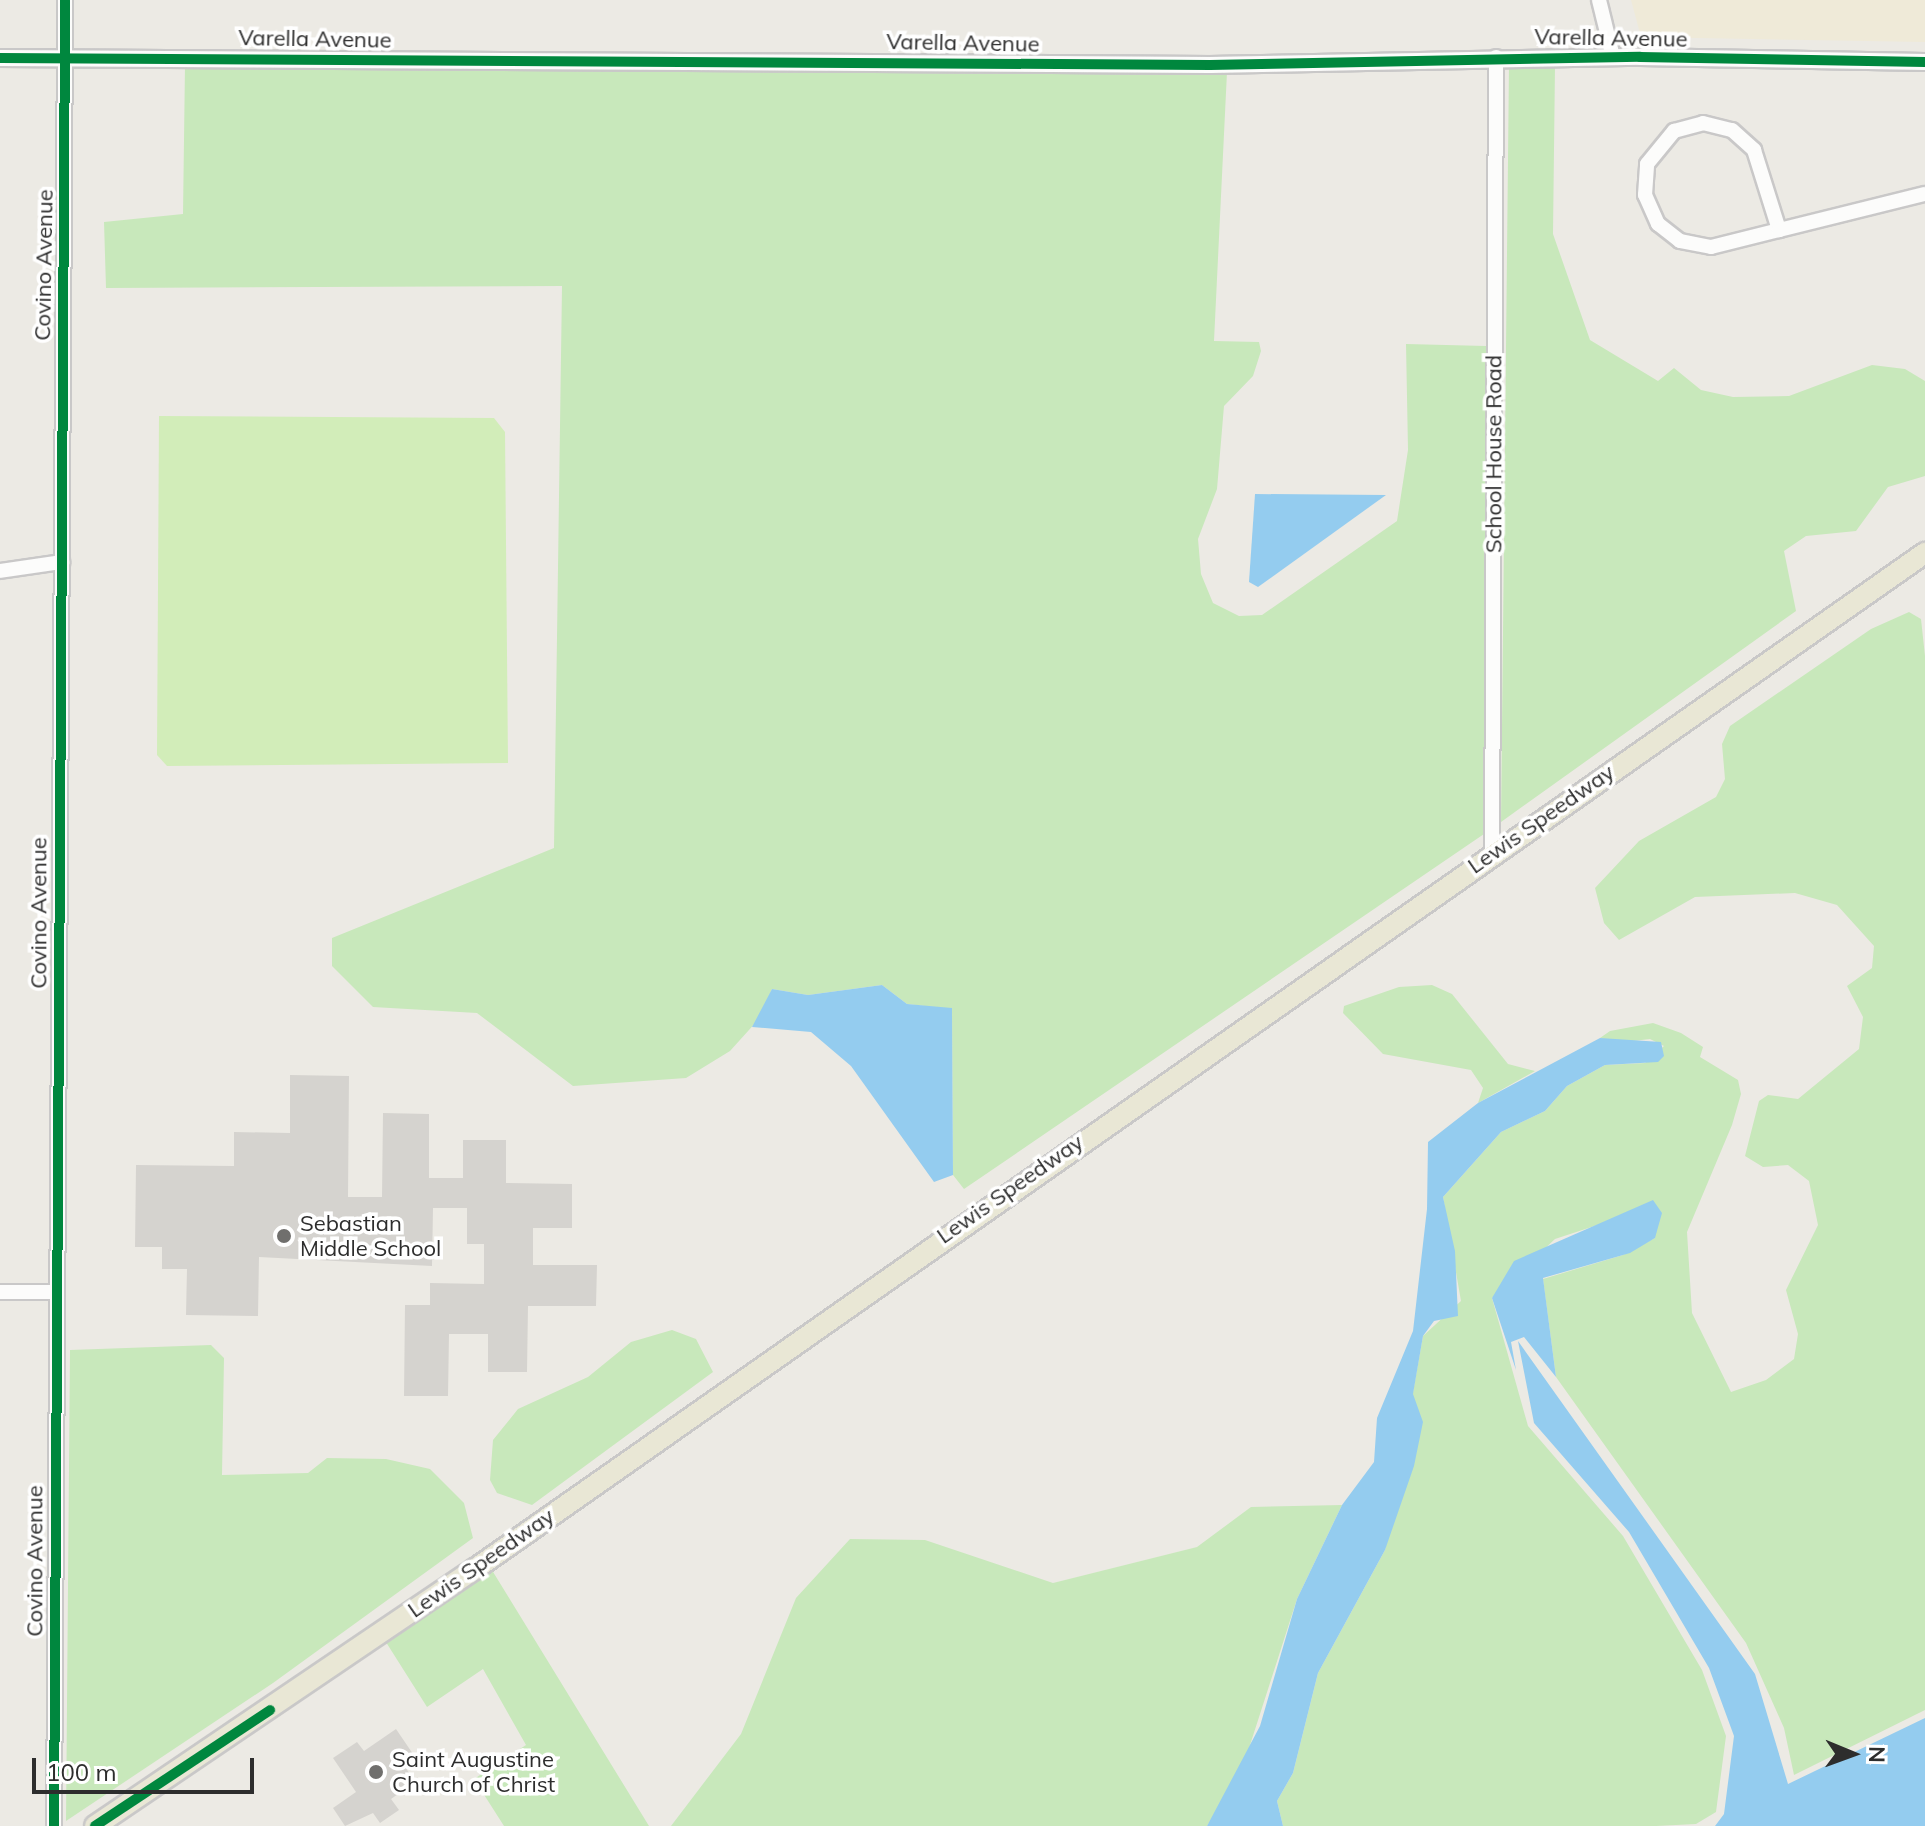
<!DOCTYPE html>
<html>
<head>
<meta charset="utf-8">
<style>
	body { margin:0 }
	#map { position:relative; width:1925px; height:1826px; overflow:hidden; background:#eceae4; font-family:Mulish,sans-serif }
	div>[style] { position:absolute }
	.education>* { inset:0; background:#efead8 }
	.green>* { inset:0; background:#c8e8bb }
	.pitch>* { inset:0; background:#d2edb9 }
	.water>* { inset:0; background:#94ccef }
	.building>* { inset:0; background:#d5d3cf }
	.roads { filter:drop-shadow(2px 0 #c9c8c8) drop-shadow(-2px 0 #c9c8c8) drop-shadow(0 2px #c9c8c8) drop-shadow(0 -2px #c9c8c8) }
	.minor>* { height:14px; margin:-7px; padding:0 7px; transform-origin:7px; border-radius:7px; background:#fcfcfb }
	.tertiary>* { height:16px; margin:-8px; padding:0 8px; transform-origin:8px; border-radius:8px; background:#fcfcfb }
	.primary>* { height:20px; margin:-10px; padding:0 10px; transform-origin:10px; border-radius:10px; background:#e9e7d5 }
	.cycleway>* { height:10px; margin:-5px; padding:0 5px; transform-origin:5px; border-radius:5px; background:#00873e }
	.dots>* { width:22px; height:22px; translate:-50% -50%; box-sizing:border-box; border:4px solid #fff; border-radius:50% }
	span { translate:-50% -50%; white-space:nowrap; text-align:center; line-height:1.15; -webkit-text-stroke:7px #fff; paint-order:stroke }
	.street-label { font-size:22px; color:#2d2d2d }
	.poi-label { font-size:22px; color:#2d2d2d }
	.left { translate:0 -50%; text-align:left }
	.north { position:absolute; left:1813px; top:1714px; width:80px; height:80px; -webkit-text-stroke:6px #fff; paint-order:stroke; rotate:91deg; font-size:22px; font-weight:700; line-height:32px; text-align:center; color:#2d2d2d }
	.north::after { content:''; display:block; margin:auto; width:28px; height:36px; background:#2d2d2d; clip-path:polygon(50% 0,100% 100%,50% 72%,0 100%) }
	.scale { position:absolute; left:32px; top:1758px; width:222px; height:36px; box-sizing:border-box; border:4px solid #2d2d2d; border-top:0; padding-left:10px; font-size:24px; line-height:28px; white-space:nowrap; color:#2d2d2d; -webkit-text-stroke:6px #fff; paint-order:stroke }
</style>
</head>
<body>
<div id="map">
	<div class="education">
		<div style="clip-path:polygon(1631px 0,1925px 0,1925px 42px,1641px 37px)"></div>
	</div>
	<div class="green">
		<div style="clip-path:polygon(1509px 64px,1555px 66px,1553px 234px,1590px 340px,1658px 381px,1674px 368px,1701px 390px,1733px 397px,1789px 396px,1872px 365px,1905px 369px,1925px 381px,1925px 476px,1888px 487px,1856px 531px,1806px 536px,1784px 551px,1796px 611px,1501px 822px)"></div>
		<div style="clip-path:polygon(185px 65px,1227px 72px,1214px 341px,1259px 342px,1261px 351px,1253px 376px,1224px 406px,1217px 489px,1198px 539px,1201px 574px,1213px 603px,1239px 616px,1262px 615px,1397px 521px,1408px 450px,1406px 344px,1486px 346px,1484px 834px,964px 1189px,953px 1175px,952px 1009px,907px 1004px,882px 985px,808px 995px,772px 989px,758px 1020px,730px 1051px,686px 1078px,573px 1086px,477px 1013px,373px 1007px,332px 966px,332px 938px,554px 848px,562px 286px,106px 288px,104px 222px,183px 214px)"></div>
		<div style="clip-path:polygon(1909px 612px,1921px 619px,1925px 656px,1925px 1710px,1794px 1775px,1784px 1728px,1746px 1643px,1556px 1377px,1543px 1279px,1623px 1255px,1655px 1238px,1634px 1213px,1555px 1239px,1492px 1298px,1528px 1426px,1623px 1536px,1702px 1670px,1726px 1736px,1716px 1812px,1696px 1824px,1656px 1826px,1283px 1826px,1277px 1801px,1293px 1773px,1318px 1673px,1385px 1550px,1423px 1336px,1461px 1301px,1443px 1197px,1501px 1132px,1545px 1111px,1567px 1086px,1605px 1065px,1645px 1063px,1664px 1046px,1650px 1039px,1616px 1043px,1600px 1038px,1610px 1031px,1653px 1023px,1681px 1033px,1703px 1047px,1700px 1057px,1738px 1080px,1741px 1094px,1732px 1125px,1687px 1232px,1692px 1313px,1731px 1392px,1766px 1380px,1794px 1359px,1798px 1334px,1786px 1290px,1818px 1225px,1809px 1181px,1788px 1165px,1763px 1167px,1745px 1156px,1759px 1101px,1768px 1095px,1798px 1099px,1859px 1049px,1863px 1017px,1847px 986px,1872px 968px,1874px 946px,1837px 905px,1795px 893px,1695px 897px,1619px 940px,1604px 923px,1595px 888px,1639px 841px,1716px 797px,1725px 779px,1722px 744px,1730px 726px,1871px 629px)"></div>
		<div style="clip-path:polygon(1432px 985px,1452px 994px,1508px 1064px,1535px 1071px,1478px 1103px,1483px 1088px,1471px 1070px,1383px 1054px,1343px 1013px,1344px 1006px,1399px 987px)"></div>
		<div style="clip-path:polygon(672px 1330px,696px 1339px,713px 1372px,532px 1505px,497px 1493px,490px 1480px,493px 1440px,518px 1409px,588px 1377px,631px 1342px)"></div>
		<div style="clip-path:polygon(211px 1345px,224px 1358px,222px 1475px,308px 1473px,327px 1458px,386px 1459px,430px 1469px,464px 1503px,473px 1538px,273px 1683px,66px 1821px,70px 1350px)"></div>
		<div style="clip-path:polygon(1342px 1505px,1297px 1599px,1241px 1773px,1207px 1826px,671px 1826px,741px 1734px,796px 1598px,850px 1539px,925px 1540px,1053px 1583px,1197px 1547px,1251px 1507px)"></div>
		<div style="clip-path:polygon(490px 1567px,649px 1826px,504px 1826px,474px 1779px,526px 1745px,483px 1669px,427px 1707px,384px 1639px)"></div>
	</div>
	<div class="pitch">
		<div style="clip-path:polygon(159px 416px,494px 418px,505px 432px,508px 763px,167px 766px,157px 755px)"></div>
	</div>
	<div class="water">
		<div style="clip-path:polygon(1255px 494px,1386px 495px,1258px 587px,1249px 582px)"></div>
		<div style="clip-path:polygon(882px 985px,907px 1004px,952px 1008px,953px 1175px,934px 1182px,851px 1066px,811px 1032px,752px 1027px,772px 989px,808px 995px)"></div>
		<div style="clip-path:polygon(1600px 1038px,1661px 1042px,1664px 1056px,1658px 1062px,1605px 1065px,1567px 1086px,1545px 1111px,1501px 1132px,1443px 1197px,1455px 1251px,1458px 1316px,1434px 1321px,1423px 1336px,1413px 1394px,1423px 1422px,1414px 1466px,1385px 1550px,1318px 1673px,1293px 1773px,1277px 1801px,1283px 1826px,1207px 1826px,1260px 1726px,1297px 1599px,1342px 1505px,1374px 1462px,1377px 1418px,1413px 1331px,1427px 1209px,1428px 1142px,1478px 1103px)"></div>
		<div style="clip-path:polygon(1653px 1200px,1662px 1213px,1655px 1238px,1630px 1253px,1543px 1278px,1556px 1377px,1524px 1337px,1511px 1342px,1516px 1370px,1492px 1298px,1514px 1261px)"></div>
		<div style="clip-path:polygon(1518px 1341px,1755px 1674px,1788px 1784px,1925px 1718px,1925px 1826px,1715px 1826px,1724px 1814px,1734px 1736px,1709px 1668px,1629px 1532px,1534px 1423px)"></div>
	</div>
	<div class="building">
		<div style="clip-path:polygon(290px 1075px,349px 1076px,348px 1197px,382px 1197px,383px 1113px,429px 1114px,429px 1178px,463px 1178px,463px 1140px,506px 1140px,506px 1183px,572px 1184px,572px 1228px,533px 1228px,533px 1265px,597px 1265px,596px 1306px,528px 1306px,527px 1372px,488px 1372px,488px 1334px,449px 1334px,448px 1396px,404px 1396px,405px 1305px,430px 1305px,430px 1283px,484px 1284px,484px 1244px,467px 1244px,467px 1208px,433px 1208px,432px 1266px,259px 1257px,258px 1316px,186px 1315px,187px 1269px,162px 1269px,162px 1247px,135px 1247px,136px 1165px,234px 1166px,234px 1132px,290px 1133px)"></div>
		<div style="clip-path:polygon(396px 1729px,413px 1754px,402px 1762px,415px 1782px,391px 1799px,399px 1810px,380px 1823px,373px 1813px,345px 1826px,333px 1808px,356px 1792px,333px 1758px,357px 1742px,364px 1751px)"></div>
	</div>
	<div class="roads">
		<div class="minor">
			<div style="left:1599px;top:0;width:59px;rotate:76.2deg"></div>
			<div style="left:1703px;top:123px;width:30px;rotate:14deg"></div>
			<div style="left:1732px;top:130px;width:30px;rotate:42deg"></div>
			<div style="left:1754px;top:150px;width:84px;rotate:72.6deg"></div>
			<div style="left:1779px;top:230px;width:70px;rotate:166deg"></div>
			<div style="left:1711px;top:247px;width:32px;rotate:-169deg"></div>
			<div style="left:1680px;top:241px;width:28px;rotate:-142deg"></div>
			<div style="left:1658px;top:224px;width:32px;rotate:-114deg"></div>
			<div style="left:1645px;top:195px;width:31px;rotate:-86deg"></div>
			<div style="left:1647px;top:164px;width:43px;rotate:-50.7deg"></div>
			<div style="left:1674px;top:131px;width:30px;rotate:-15deg"></div>
			<div style="left:1779px;top:230px;width:150px;rotate:-13.9deg"></div>
			<div style="left:0;top:571px;width:63px;rotate:-8.3deg"></div>
			<div style="left:1492px;top:852px;width:795px;rotate:-89.71deg"></div>
			<div style="left:0;top:1292px;width:56px"></div>
			<div style="left:54px;top:1826px;width:1826px;rotate:-89.65deg"></div>
		</div>
		<div class="tertiary">
			<div style="left:0;top:58px;width:1210px;rotate:0.33deg"></div>
			<div style="left:1210px;top:65px;width:430px;rotate:-1.1deg"></div>
			<div style="left:1640px;top:57px;width:285px;rotate:1deg"></div>
		</div>
		<div class="primary">
			<div style="left:95px;top:1826px;width:459px;rotate:-34.1deg"></div>
			<div style="left:475px;top:1569px;width:1771px;rotate:-35.02deg"></div>
		</div>
	</div>
	<div class="cycleway">
		<div style="left:0;top:58px;width:1210px;rotate:0.33deg"></div>
		<div style="left:1210px;top:65px;width:430px;rotate:-1.1deg"></div>
		<div style="left:1640px;top:57px;width:285px;rotate:1deg"></div>
		<div style="left:54px;top:1826px;width:1826px;rotate:-89.65deg"></div>
		<div style="left:95px;top:1826px;width:210px;rotate:-33.5deg"></div>
	</div>
	<div class="dots">
		<div style="left:284px;top:1236px;background:#706f6d"></div>
		<div style="left:376px;top:1772px;background:#706f6d"></div>
	</div>
	<div class="street-label">
		<span style="left:1611px;top:38px;rotate:1deg">Varella Avenue</span>
		<span style="left:315px;top:39px;rotate:1deg">Varella Avenue</span>
		<span style="left:963px;top:43px;rotate:1deg">Varella Avenue</span>
		<span style="left:44px;top:265px;rotate:-89deg">Covino Avenue</span>
		<span style="left:1494px;top:454px;rotate:-90deg">School House Road</span>
		<span style="left:1541px;top:819px;rotate:-35deg">Lewis Speedway</span>
		<span style="left:39px;top:913px;rotate:-90deg">Covino Avenue</span>
		<span style="left:1010px;top:1189px;rotate:-35deg">Lewis Speedway</span>
		<span style="left:35px;top:1561px;rotate:-90deg">Covino Avenue</span>
		<span style="left:481px;top:1563px;rotate:-35deg">Lewis Speedway</span>
	</div>
	<div class="poi-label">
		<span class="left" style="left:300px;top:1236px">Sebastian<br>Middle School</span>
		<span class="left" style="left:392px;top:1772px">Saint Augustine<br>Church of Christ</span>
	</div>
	<div class="north">N</div>
	<div class="scale">100 m</div>
</div>
</body>
</html>
